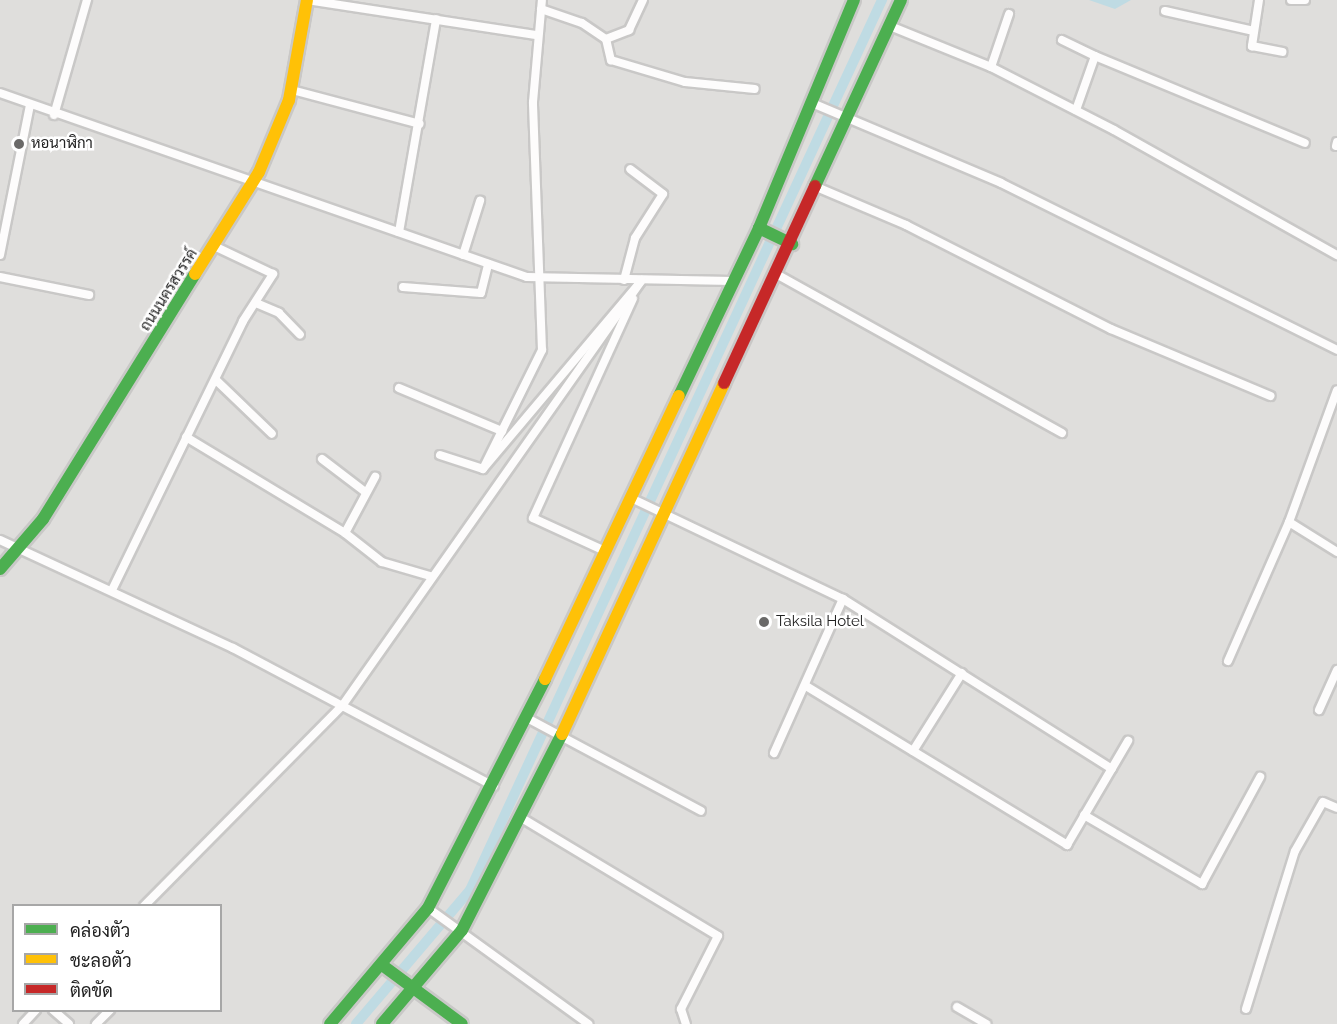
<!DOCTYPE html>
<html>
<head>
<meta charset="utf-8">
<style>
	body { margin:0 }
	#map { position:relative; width:1337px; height:1024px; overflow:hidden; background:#f0eeeb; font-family:Raleway,Sarabun,sans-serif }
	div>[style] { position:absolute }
	.residential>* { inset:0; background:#dfdedc }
	.water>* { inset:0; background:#bfdbe3 }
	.canal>* { height:10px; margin:-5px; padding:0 5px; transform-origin:5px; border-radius:5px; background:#bfdbe3 }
	.roads { filter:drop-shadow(2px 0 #c9c8c7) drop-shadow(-2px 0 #c9c8c7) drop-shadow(0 2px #c9c8c7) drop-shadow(0 -2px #c9c8c7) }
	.street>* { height:8px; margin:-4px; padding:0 4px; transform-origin:4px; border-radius:4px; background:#fdfcfc }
	.fast>* { height:12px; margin:-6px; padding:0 6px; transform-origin:6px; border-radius:6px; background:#4caf50 }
	.slow>* { height:12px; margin:-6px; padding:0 6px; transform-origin:6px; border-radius:6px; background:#ffc107 }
	.jam>* { height:12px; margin:-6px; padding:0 6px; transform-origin:6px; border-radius:6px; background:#c62828 }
	.dots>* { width:16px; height:16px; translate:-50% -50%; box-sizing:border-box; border:3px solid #fff; border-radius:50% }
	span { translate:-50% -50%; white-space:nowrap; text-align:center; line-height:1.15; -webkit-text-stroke:5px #fff; paint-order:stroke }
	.poi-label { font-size:15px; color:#222 }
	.left { translate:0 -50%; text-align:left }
	.street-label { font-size:15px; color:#222 }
	.legend { position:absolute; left:12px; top:904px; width:210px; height:108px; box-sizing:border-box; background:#fff; border:2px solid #a7a7a7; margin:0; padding:8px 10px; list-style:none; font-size:18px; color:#222 }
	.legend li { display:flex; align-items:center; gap:12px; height:30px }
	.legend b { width:30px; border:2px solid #a7a7a7 }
</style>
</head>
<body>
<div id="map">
	<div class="residential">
		<div style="clip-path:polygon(evenodd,0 0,1337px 0,1337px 1024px,0 1024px,0 0,14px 906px,220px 906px,220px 1010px,14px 1010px,14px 906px)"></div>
	</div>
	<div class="water">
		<div style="clip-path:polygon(1089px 0,1131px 0,1115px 9px)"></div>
	</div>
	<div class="canal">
		<div style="left:356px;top:1024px;width:176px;rotate:-49.6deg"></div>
		<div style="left:470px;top:890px;width:981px;rotate:-65.16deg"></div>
	</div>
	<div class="roads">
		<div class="street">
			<div style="left:307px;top:0;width:233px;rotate:8.7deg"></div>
			<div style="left:1259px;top:0;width:47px;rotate:98.7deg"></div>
			<div style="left:1252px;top:46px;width:31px;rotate:11deg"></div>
			<div style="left:1291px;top:0;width:14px"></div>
			<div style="left:541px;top:9px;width:43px;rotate:18.9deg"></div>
			<div style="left:582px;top:23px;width:29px;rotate:34deg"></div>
			<div style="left:606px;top:39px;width:22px;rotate:77deg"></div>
			<div style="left:611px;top:60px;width:77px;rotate:16.6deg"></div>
			<div style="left:685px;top:82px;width:70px;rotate:5.7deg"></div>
			<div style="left:1165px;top:11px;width:91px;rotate:12.7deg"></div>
			<div style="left:890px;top:26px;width:109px;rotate:22.1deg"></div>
			<div style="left:991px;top:67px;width:138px;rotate:27.1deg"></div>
			<div style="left:1114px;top:130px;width:256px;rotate:29.3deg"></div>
			<div style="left:606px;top:39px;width:25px;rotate:-21deg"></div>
			<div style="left:629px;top:30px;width:33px;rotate:-65deg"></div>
			<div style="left:1062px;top:40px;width:37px;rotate:26deg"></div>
			<div style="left:991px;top:67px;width:56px;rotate:-71.2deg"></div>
			<div style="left:292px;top:90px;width:132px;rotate:14.9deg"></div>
			<div style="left:0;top:93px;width:558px;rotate:19.25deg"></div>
			<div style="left:527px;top:277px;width:205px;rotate:1.1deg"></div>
			<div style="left:812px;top:103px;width:205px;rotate:22.9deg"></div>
			<div style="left:1001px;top:183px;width:375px;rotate:26.4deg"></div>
			<div style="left:1076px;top:110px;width:57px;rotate:-70.6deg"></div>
			<div style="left:1095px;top:56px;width:227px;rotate:22.5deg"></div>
			<div style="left:54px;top:115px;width:120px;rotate:-74deg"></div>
			<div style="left:1336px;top:146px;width:4px;rotate:-76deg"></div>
			<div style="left:819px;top:188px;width:95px;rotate:23deg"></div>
			<div style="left:906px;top:225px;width:230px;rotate:26.9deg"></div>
			<div style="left:1111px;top:329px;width:173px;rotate:22.8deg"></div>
			<div style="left:399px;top:232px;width:216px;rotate:-80.1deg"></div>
			<div style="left:0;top:255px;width:153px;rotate:-78.7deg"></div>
			<div style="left:463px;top:255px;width:57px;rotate:-72.5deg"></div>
			<div style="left:778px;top:275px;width:325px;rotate:29.1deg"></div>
			<div style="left:0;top:277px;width:91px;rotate:11.4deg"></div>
			<div style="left:624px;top:280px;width:43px;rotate:-75.3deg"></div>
			<div style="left:635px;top:238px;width:52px;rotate:-57.5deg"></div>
			<div style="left:663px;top:194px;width:41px;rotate:-142.9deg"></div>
			<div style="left:403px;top:287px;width:78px;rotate:4.4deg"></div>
			<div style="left:481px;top:293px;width:30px;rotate:-76deg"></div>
			<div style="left:256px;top:303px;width:25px;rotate:23deg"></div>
			<div style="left:279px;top:313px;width:30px;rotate:46deg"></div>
			<div style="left:217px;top:381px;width:76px;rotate:43.9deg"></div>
			<div style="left:399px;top:388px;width:112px;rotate:22.7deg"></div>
			<div style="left:186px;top:437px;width:186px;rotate:31.1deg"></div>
			<div style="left:345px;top:533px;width:47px;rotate:38.1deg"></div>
			<div style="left:382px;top:562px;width:50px;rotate:16.3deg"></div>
			<div style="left:440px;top:455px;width:45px;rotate:18deg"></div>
			<div style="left:322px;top:459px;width:53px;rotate:37.3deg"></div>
			<div style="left:631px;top:498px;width:235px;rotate:25.5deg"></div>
			<div style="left:843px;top:599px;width:318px;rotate:32.3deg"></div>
			<div style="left:1289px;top:522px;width:57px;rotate:32deg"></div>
			<div style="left:345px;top:533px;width:64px;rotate:-61.8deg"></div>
			<div style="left:0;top:540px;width:257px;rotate:24.9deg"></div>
			<div style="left:233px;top:648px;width:295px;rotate:27.9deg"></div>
			<div style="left:605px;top:551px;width:79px;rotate:-155.4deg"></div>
			<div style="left:533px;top:518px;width:241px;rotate:-65.5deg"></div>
			<div style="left:112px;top:590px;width:299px;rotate:-64deg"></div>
			<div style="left:243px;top:321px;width:56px;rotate:-57.4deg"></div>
			<div style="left:273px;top:274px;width:65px;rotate:-154.6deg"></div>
			<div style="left:1228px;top:661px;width:152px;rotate:-66.3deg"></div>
			<div style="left:1289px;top:522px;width:140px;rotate:-70deg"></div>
			<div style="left:806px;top:686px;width:306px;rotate:31.3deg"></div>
			<div style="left:1067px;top:845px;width:121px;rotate:-59.6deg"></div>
			<div style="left:1319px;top:710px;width:44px;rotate:-65.8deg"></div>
			<div style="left:527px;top:718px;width:197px;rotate:28.1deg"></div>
			<div style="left:913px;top:751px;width:92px;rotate:-57.9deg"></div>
			<div style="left:774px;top:753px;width:169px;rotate:-65.9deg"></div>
			<div style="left:1084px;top:815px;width:137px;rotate:30.3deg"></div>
			<div style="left:1202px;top:884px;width:122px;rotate:-61.5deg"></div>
			<div style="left:520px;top:817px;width:231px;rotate:31deg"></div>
			<div style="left:718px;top:936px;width:82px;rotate:116.9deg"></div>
			<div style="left:681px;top:1009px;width:16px;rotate:72deg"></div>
			<div style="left:144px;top:906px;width:281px;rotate:-45.3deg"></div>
			<div style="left:342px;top:706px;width:521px;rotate:-54.85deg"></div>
			<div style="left:642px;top:280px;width:247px;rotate:130.1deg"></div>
			<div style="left:483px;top:469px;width:133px;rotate:-63.6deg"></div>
			<div style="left:542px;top:350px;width:248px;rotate:-92.1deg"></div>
			<div style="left:533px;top:102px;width:102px;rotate:-85deg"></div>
			<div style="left:428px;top:908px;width:198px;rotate:35.9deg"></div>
			<div style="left:957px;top:1007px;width:34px;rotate:30deg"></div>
			<div style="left:1246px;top:1009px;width:165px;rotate:-72.8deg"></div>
			<div style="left:1295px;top:851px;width:56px;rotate:-60.3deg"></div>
			<div style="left:1323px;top:802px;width:15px;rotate:23deg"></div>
			<div style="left:53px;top:1010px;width:21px;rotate:41deg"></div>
			<div style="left:23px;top:1024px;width:19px;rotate:-47deg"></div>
			<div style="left:96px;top:1024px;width:20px;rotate:-45deg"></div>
		</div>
		<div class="fast">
			<div style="left:815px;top:186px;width:205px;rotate:-65.2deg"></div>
			<div style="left:759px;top:228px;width:37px;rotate:26deg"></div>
			<div style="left:679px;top:396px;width:186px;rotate:-64.5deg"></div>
			<div style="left:759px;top:228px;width:247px;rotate:-67.4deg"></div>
			<div style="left:0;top:569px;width:66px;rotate:-49.3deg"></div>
			<div style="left:43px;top:519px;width:288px;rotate:-58.2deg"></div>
			<div style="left:382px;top:965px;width:99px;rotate:36.4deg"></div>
			<div style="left:330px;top:1024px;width:152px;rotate:-49.8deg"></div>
			<div style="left:428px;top:908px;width:257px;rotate:-62.9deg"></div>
			<div style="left:382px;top:1024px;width:123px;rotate:-49.6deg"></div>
			<div style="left:462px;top:930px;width:220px;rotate:-63deg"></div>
		</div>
		<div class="slow">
			<div style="left:195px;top:274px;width:120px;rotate:-57.9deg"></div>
			<div style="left:259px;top:172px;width:78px;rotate:-67.4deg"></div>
			<div style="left:289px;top:100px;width:102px;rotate:-79.8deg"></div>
			<div style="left:545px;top:679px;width:313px;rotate:-64.7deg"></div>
			<div style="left:562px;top:734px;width:387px;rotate:-65.2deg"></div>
		</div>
		<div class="jam">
			<div style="left:724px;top:383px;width:217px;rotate:-65.2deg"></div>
		</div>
	</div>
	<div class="dots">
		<div style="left:19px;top:144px;background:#6a6968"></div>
		<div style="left:764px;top:622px;background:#6a6968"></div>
	</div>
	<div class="poi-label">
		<span class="left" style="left:31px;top:144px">หอนาฬิกา</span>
		<span class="left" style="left:776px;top:622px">Taksila Hotel</span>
	</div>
	<div class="street-label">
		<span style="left:169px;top:290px;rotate:-58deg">ถนนนครสวรรค์</span>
	</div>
	<ul class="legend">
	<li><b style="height:8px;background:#4caf50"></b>คล่องตัว</li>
	<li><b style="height:8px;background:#ffc107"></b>ชะลอตัว</li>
	<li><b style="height:8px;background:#c62828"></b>ติดขัด</li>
	</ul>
</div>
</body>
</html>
